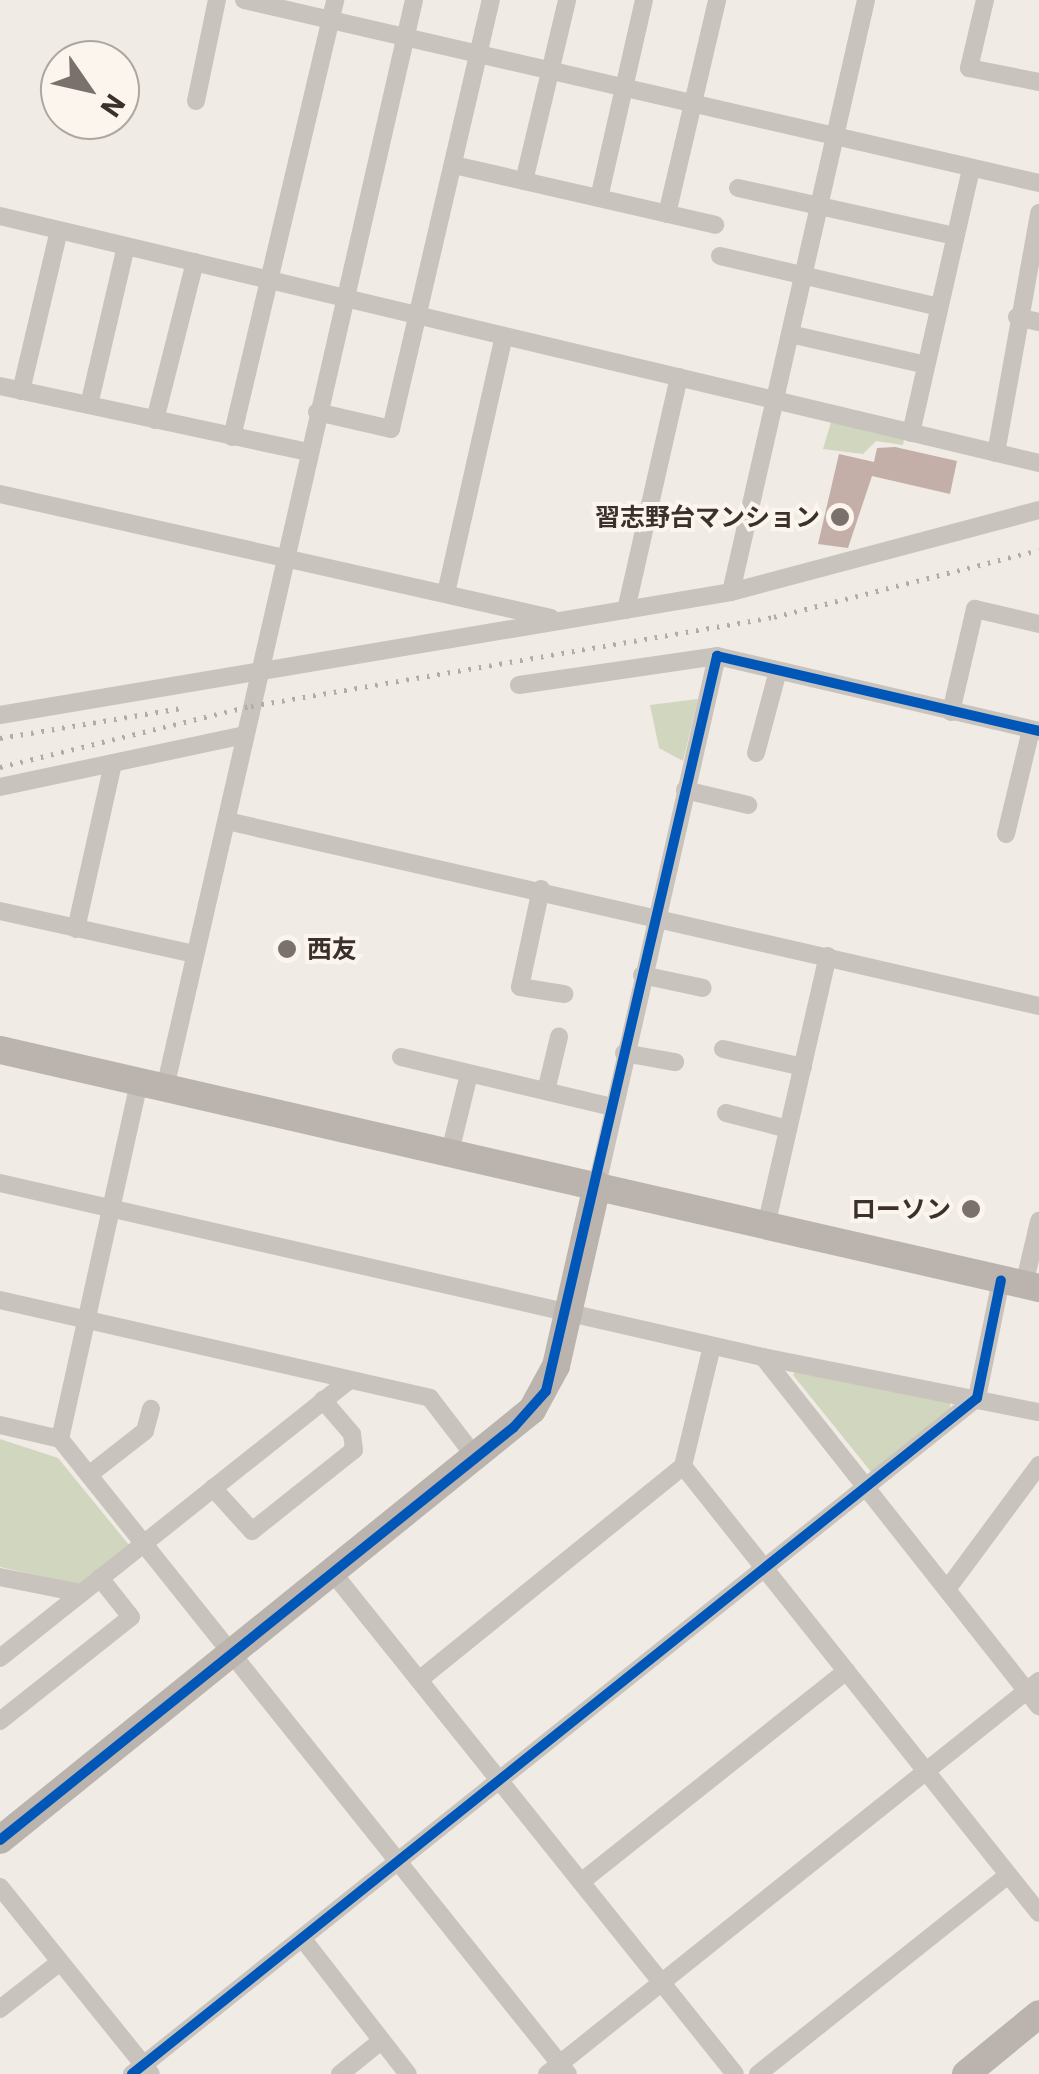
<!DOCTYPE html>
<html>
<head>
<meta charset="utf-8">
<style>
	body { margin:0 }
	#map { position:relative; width:1039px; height:2074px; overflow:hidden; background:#f0ebe5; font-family:"IBM Plex Sans","Noto Sans JP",sans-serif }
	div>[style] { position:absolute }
	.green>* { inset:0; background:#d1d6bf }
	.building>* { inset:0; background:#c3afa7 }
	.street>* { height:18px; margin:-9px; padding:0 9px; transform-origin:9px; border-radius:9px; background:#c9c3be }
	.secondary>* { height:28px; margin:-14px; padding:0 14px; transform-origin:14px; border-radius:14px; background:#bab3ae }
	.rail>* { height:5px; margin-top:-2.5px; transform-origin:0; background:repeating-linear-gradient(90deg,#b1aca8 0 2.5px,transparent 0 10.5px) }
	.cycleway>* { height:10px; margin:-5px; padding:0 5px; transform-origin:5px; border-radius:5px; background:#0057b8 }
	.dots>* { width:28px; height:28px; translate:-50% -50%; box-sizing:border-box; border:5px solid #fbf5ee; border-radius:50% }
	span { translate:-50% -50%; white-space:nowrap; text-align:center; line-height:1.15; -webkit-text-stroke:8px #fbf5ee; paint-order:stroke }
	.poi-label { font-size:25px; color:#3b302b; font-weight:700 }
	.right { translate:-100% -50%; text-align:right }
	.left { translate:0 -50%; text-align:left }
	.north { position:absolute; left:40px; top:40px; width:100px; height:100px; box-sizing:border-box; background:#fbf5ee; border:2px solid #aea6a0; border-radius:50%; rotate:124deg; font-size:28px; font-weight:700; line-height:40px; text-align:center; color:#3b302b }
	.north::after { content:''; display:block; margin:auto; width:35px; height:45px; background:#7a716c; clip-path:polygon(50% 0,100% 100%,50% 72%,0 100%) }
</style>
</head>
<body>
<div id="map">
	<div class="green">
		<div style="clip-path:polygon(832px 419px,905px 435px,903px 445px,876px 441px,863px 454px,823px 449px)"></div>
		<div style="clip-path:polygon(698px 699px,683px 761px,659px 748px,650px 705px)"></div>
		<div style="clip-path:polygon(800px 1365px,949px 1399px,951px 1410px,872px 1473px,793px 1375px)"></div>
		<div style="clip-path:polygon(0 1439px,58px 1458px,129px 1545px,79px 1585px,0 1567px)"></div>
	</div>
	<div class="building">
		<div style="clip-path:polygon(895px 447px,957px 461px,950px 494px,872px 476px,848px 548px,818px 544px,839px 454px,874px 462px,877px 448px)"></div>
	</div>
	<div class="street">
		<div style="left:244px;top:0;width:816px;rotate:12.96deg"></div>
		<div style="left:985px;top:0;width:70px;rotate:103.2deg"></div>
		<div style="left:969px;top:68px;width:71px;rotate:11.3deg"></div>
		<div style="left:196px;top:101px;width:103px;rotate:-78.3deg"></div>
		<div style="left:454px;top:165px;width:268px;rotate:12.9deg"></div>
		<div style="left:524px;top:181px;width:186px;rotate:-76.6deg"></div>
		<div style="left:738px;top:188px;width:222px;rotate:12.5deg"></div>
		<div style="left:599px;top:198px;width:203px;rotate:-77.2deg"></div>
		<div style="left:667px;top:214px;width:220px;rotate:-76.8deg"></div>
		<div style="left:0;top:216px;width:1068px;rotate:13.37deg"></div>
		<div style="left:720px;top:256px;width:225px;rotate:13.1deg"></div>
		<div style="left:1017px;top:317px;width:23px;rotate:13deg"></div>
		<div style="left:790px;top:334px;width:139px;rotate:12.8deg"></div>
		<div style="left:0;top:386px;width:314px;rotate:12.1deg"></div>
		<div style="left:21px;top:391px;width:165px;rotate:-76.7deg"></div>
		<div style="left:89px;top:405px;width:163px;rotate:-76.9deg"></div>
		<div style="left:317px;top:412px;width:76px;rotate:12.9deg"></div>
		<div style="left:391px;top:429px;width:441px;rotate:-76.9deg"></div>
		<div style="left:155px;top:420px;width:163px;rotate:-75.8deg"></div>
		<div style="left:911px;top:433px;width:271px;rotate:-77.2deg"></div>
		<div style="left:232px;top:437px;width:449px;rotate:-76.7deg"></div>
		<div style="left:996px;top:453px;width:244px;rotate:-79.8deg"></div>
		<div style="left:0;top:494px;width:565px;rotate:12.68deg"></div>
		<div style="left:731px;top:592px;width:607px;rotate:-77.15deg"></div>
		<div style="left:446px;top:593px;width:263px;rotate:-77.3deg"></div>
		<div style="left:626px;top:610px;width:239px;rotate:-77.2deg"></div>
		<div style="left:519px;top:685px;width:200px;rotate:-8.3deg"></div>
		<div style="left:951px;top:712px;width:106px;rotate:-76.9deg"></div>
		<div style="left:975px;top:609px;width:66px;rotate:13.2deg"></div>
		<div style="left:0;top:715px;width:741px;rotate:-9.55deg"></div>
		<div style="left:731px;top:592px;width:319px;rotate:-14.9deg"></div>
		<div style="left:756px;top:753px;width:85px;rotate:-75deg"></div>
		<div style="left:0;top:787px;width:249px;rotate:-12deg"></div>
		<div style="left:685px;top:790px;width:65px;rotate:13.4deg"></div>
		<div style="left:227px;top:821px;width:833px;rotate:12.83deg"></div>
		<div style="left:1006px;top:834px;width:107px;rotate:-76.5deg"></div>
		<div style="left:541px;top:889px;width:100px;rotate:102.1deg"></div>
		<div style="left:520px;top:987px;width:45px;rotate:9deg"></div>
		<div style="left:0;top:911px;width:199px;rotate:12.5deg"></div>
		<div style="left:76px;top:929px;width:170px;rotate:-77.4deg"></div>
		<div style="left:642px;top:975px;width:62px;rotate:12deg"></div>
		<div style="left:723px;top:1049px;width:82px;rotate:12.7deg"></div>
		<div style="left:624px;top:1053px;width:52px;rotate:10deg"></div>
		<div style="left:401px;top:1057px;width:217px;rotate:13.3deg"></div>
		<div style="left:165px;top:1088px;width:1116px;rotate:-77.11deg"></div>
		<div style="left:546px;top:1091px;width:56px;rotate:-76.5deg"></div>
		<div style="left:726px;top:1113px;width:64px;rotate:14.5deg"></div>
		<div style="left:450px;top:1152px;width:80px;rotate:-76.3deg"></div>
		<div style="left:0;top:1183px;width:783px;rotate:12.85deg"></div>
		<div style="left:763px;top:1357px;width:281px;rotate:11.3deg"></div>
		<div style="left:597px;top:1185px;width:542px;rotate:-77.22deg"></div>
		<div style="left:717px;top:656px;width:331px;rotate:13.1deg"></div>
		<div style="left:766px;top:1226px;width:277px;rotate:-77.1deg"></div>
		<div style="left:1024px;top:1285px;width:66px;rotate:-76.8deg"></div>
		<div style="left:0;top:1300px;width:441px;rotate:12.8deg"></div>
		<div style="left:430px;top:1398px;width:76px;rotate:52.5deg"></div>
		<div style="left:763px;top:1357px;width:445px;rotate:51.7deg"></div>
		<div style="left:0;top:1425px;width:62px;rotate:13.1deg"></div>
		<div style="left:60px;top:1439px;width:813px;rotate:51.34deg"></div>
		<div style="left:60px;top:1439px;width:366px;rotate:-77.5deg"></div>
		<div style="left:683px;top:1466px;width:571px;rotate:51.47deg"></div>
		<div style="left:90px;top:1474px;width:70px;rotate:-38deg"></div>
		<div style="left:145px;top:1431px;width:23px;rotate:-75deg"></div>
		<div style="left:213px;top:1488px;width:58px;rotate:47.8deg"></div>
		<div style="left:252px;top:1531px;width:130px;rotate:-38.5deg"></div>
		<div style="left:354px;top:1450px;width:16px;rotate:-97deg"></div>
		<div style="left:352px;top:1434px;width:45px;rotate:-130.5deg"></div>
		<div style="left:333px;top:1573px;width:642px;rotate:51.26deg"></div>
		<div style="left:0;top:1577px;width:83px;rotate:11.2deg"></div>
		<div style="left:948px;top:1588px;width:153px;rotate:-53.5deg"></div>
		<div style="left:0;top:1658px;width:446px;rotate:-38.5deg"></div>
		<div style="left:419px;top:1680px;width:340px;rotate:-39deg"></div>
		<div style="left:683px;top:1466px;width:123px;rotate:-76.4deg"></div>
		<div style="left:0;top:1721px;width:167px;rotate:-38.4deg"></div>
		<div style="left:131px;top:1617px;width:50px;rotate:-128.5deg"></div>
		<div style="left:581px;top:1882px;width:339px;rotate:-38.5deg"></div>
		<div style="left:0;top:1887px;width:240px;rotate:51.1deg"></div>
		<div style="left:302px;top:1938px;width:172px;rotate:52.1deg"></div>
		<div style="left:0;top:2009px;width:76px;rotate:-38.1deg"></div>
		<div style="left:132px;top:2074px;width:1082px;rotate:-38.66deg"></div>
		<div style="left:977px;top:1398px;width:120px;rotate:-78.5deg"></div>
		<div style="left:340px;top:2074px;width:53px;rotate:-38.8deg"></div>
		<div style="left:547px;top:2074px;width:630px;rotate:-38.62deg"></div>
		<div style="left:758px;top:2074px;width:320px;rotate:-38.5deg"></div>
	</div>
	<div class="secondary">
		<div style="left:0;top:1050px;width:1066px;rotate:12.9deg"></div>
		<div style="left:0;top:1840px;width:684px;rotate:-38.95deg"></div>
		<div style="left:532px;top:1410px;width:50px;rotate:-61.4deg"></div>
		<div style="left:556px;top:1366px;width:186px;rotate:-77.2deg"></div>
		<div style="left:966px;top:2074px;width:94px;rotate:-39.4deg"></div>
	</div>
	<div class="rail">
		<div style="left:0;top:738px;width:184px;rotate:-9.4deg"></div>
		<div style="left:0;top:767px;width:258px;rotate:-13.7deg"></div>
		<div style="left:251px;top:706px;width:531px;rotate:-9.66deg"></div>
		<div style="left:774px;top:617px;width:273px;rotate:-14.2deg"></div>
	</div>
	<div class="cycleway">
		<div style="left:0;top:1840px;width:659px;rotate:-38.78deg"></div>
		<div style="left:514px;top:1427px;width:48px;rotate:-48.4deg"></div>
		<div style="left:546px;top:1391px;width:755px;rotate:-76.9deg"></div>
		<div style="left:717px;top:656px;width:331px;rotate:13.1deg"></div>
		<div style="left:132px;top:2074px;width:1082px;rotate:-38.66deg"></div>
		<div style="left:977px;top:1398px;width:120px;rotate:-78.5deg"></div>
	</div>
	<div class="dots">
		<div style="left:840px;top:517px;background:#7a716c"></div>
		<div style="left:287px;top:949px;background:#7a716c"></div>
		<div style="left:971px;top:1209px;background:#7a716c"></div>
	</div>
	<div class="poi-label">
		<span class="right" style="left:820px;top:517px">習志野台マンション</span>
		<span class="left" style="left:307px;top:949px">西友</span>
		<span class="right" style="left:951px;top:1209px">ローソン</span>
	</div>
	<div class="north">N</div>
</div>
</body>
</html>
